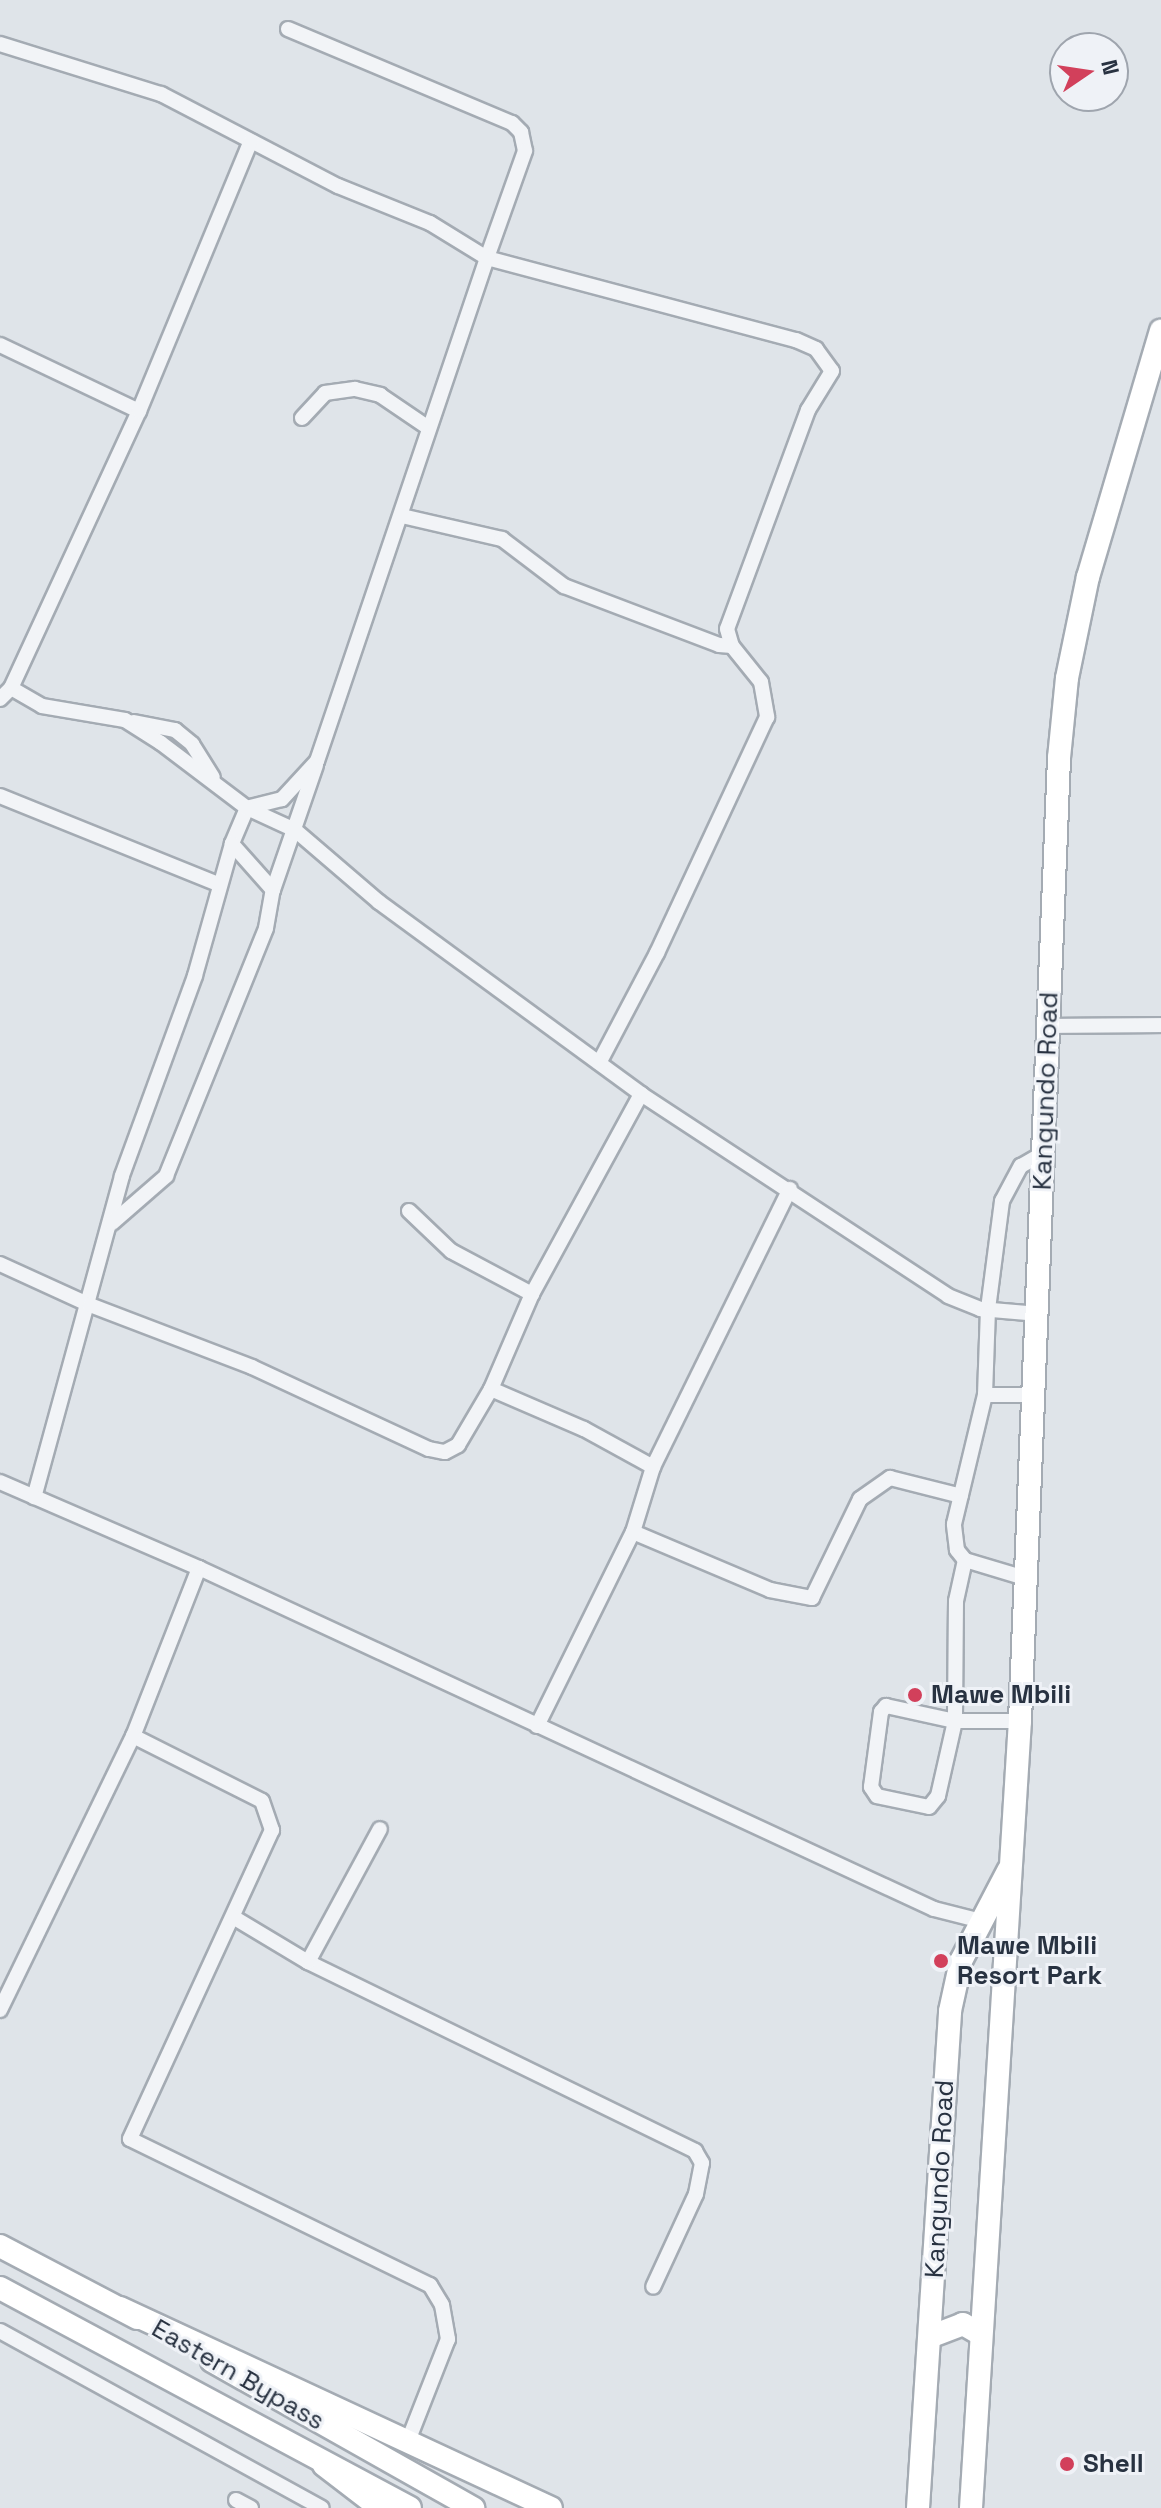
<!DOCTYPE html>
<html>
<head>
<meta charset="utf-8">
<style>
	body { margin:0 }
	#map { position:relative; width:1161px; height:2508px; overflow:hidden; background:#dfe4e9; font-family:"Space Grotesk",sans-serif }
	div>[style] { position:absolute }
	.roads { filter:drop-shadow(2px 0 #a4abb3) drop-shadow(-2px 0 #a4abb3) drop-shadow(0 2px #a4abb3) drop-shadow(0 -2px #a4abb3) }
	.minor>* { height:14px; margin:-7px; padding:0 7px; transform-origin:7px; border-radius:7px; background:#f2f4f7 }
	.primary>* { height:22px; margin:-11px; padding:0 11px; transform-origin:11px; border-radius:11px; background:#fff }
	.trunk>* { height:22px; margin:-11px; padding:0 11px; transform-origin:11px; border-radius:11px; background:#fff }
	.dots>* { width:22px; height:22px; translate:-50% -50%; box-sizing:border-box; border:4px solid #eff2f7; border-radius:50% }
	span { translate:-50% -50%; white-space:nowrap; text-align:center; line-height:1.15; -webkit-text-stroke:6px #eff2f7; paint-order:stroke }
	.street-label { font-size:26px; color:#283241 }
	.poi-label { font-size:26px; color:#283241; font-weight:700 }
	.left { translate:0 -50%; text-align:left }
	.north { position:absolute; left:1049px; top:32px; width:80px; height:80px; box-sizing:border-box; background:#eff2f7; border:2px solid #9fa5ae; border-radius:50%; rotate:77deg; font-size:22px; font-weight:700; line-height:32px; text-align:center; color:#283241 }
	.north::after { content:''; display:block; margin:auto; width:28px; height:36px; background:#d2405b; clip-path:polygon(50% 0,100% 100%,50% 72%,0 100%) }
</style>
</head>
<body>
<div id="map">
	<div class="roads">
		<div class="minor">
			<div style="left:288px;top:29px;width:243px;rotate:22.8deg"></div>
			<div style="left:512px;top:123px;width:13px;rotate:45deg"></div>
			<div style="left:521px;top:132px;width:19px;rotate:78deg"></div>
			<div style="left:525px;top:151px;width:114px;rotate:109.6deg"></div>
			<div style="left:487px;top:258px;width:320px;rotate:14.9deg"></div>
			<div style="left:796px;top:340px;width:22px;rotate:24deg"></div>
			<div style="left:816px;top:349px;width:27px;rotate:54deg"></div>
			<div style="left:832px;top:371px;width:46px;rotate:121.6deg"></div>
			<div style="left:808px;top:410px;width:233px;rotate:110.3deg"></div>
			<div style="left:727px;top:629px;width:18px;rotate:74deg"></div>
			<div style="left:732px;top:646px;width:46px;rotate:51.1deg"></div>
			<div style="left:761px;top:682px;width:36px;rotate:80deg"></div>
			<div style="left:767px;top:717px;width:260px;rotate:115deg"></div>
			<div style="left:657px;top:953px;width:124px;rotate:117.8deg"></div>
			<div style="left:0;top:44px;width:169px;rotate:17.3deg"></div>
			<div style="left:161px;top:94px;width:199px;rotate:27.5deg"></div>
			<div style="left:338px;top:186px;width:99px;rotate:21.9deg"></div>
			<div style="left:430px;top:223px;width:67px;rotate:31.6deg"></div>
			<div style="left:487px;top:258px;width:531px;rotate:108.67deg"></div>
			<div style="left:317px;top:761px;width:52px;rotate:132.6deg"></div>
			<div style="left:282px;top:799px;width:36px;rotate:166deg"></div>
			<div style="left:247px;top:808px;width:39px;rotate:113deg"></div>
			<div style="left:232px;top:844px;width:137px;rotate:105.7deg"></div>
			<div style="left:195px;top:976px;width:213px;rotate:110.1deg"></div>
			<div style="left:122px;top:1176px;width:333px;rotate:105.3deg"></div>
			<div style="left:0;top:345px;width:154px;rotate:25.4deg"></div>
			<div style="left:302px;top:418px;width:34px;rotate:-47deg"></div>
			<div style="left:325px;top:393px;width:30px;rotate:-8deg"></div>
			<div style="left:355px;top:389px;width:26px;rotate:13deg"></div>
			<div style="left:380px;top:395px;width:57px;rotate:34.2deg"></div>
			<div style="left:402px;top:516px;width:103px;rotate:13deg"></div>
			<div style="left:502px;top:539px;width:78px;rotate:37.2deg"></div>
			<div style="left:564px;top:586px;width:166px;rotate:20.8deg"></div>
			<div style="left:719px;top:645px;width:13px;rotate:4deg"></div>
			<div style="left:11px;top:688px;width:36px;rotate:30deg"></div>
			<div style="left:42px;top:706px;width:84px;rotate:9.6deg"></div>
			<div style="left:125px;top:720px;width:43px;rotate:32.6deg"></div>
			<div style="left:161px;top:743px;width:108px;rotate:37.1deg"></div>
			<div style="left:247px;top:808px;width:53px;rotate:24.6deg"></div>
			<div style="left:295px;top:830px;width:111px;rotate:40.6deg"></div>
			<div style="left:379px;top:902px;width:325px;rotate:36.2deg"></div>
			<div style="left:0;top:699px;width:16px;rotate:-45deg"></div>
			<div style="left:11px;top:688px;width:305px;rotate:-65.2deg"></div>
			<div style="left:139px;top:411px;width:292px;rotate:-67.5deg"></div>
			<div style="left:134px;top:722px;width:42px;rotate:11deg"></div>
			<div style="left:175px;top:730px;width:22px;rotate:39deg"></div>
			<div style="left:192px;top:744px;width:39px;rotate:58deg"></div>
			<div style="left:0;top:796px;width:235px;rotate:22deg"></div>
			<div style="left:273px;top:890px;width:132px;rotate:-71deg"></div>
			<div style="left:1049px;top:1026px;width:112px;rotate:-0.5deg"></div>
			<div style="left:409px;top:1211px;width:58px;rotate:43.6deg"></div>
			<div style="left:451px;top:1251px;width:92px;rotate:28deg"></div>
			<div style="left:112px;top:1223px;width:72px;rotate:-41deg"></div>
			<div style="left:166px;top:1176px;width:267px;rotate:-68deg"></div>
			<div style="left:266px;top:928px;width:39px;rotate:-80deg"></div>
			<div style="left:273px;top:890px;width:62px;rotate:-131.7deg"></div>
			<div style="left:0;top:1264px;width:99px;rotate:24.5deg"></div>
			<div style="left:90px;top:1305px;width:173px;rotate:20.9deg"></div>
			<div style="left:252px;top:1367px;width:195px;rotate:24.9deg"></div>
			<div style="left:429px;top:1449px;width:16px;rotate:11deg"></div>
			<div style="left:445px;top:1452px;width:15px;rotate:-28deg"></div>
			<div style="left:458px;top:1445px;width:65px;rotate:-59.5deg"></div>
			<div style="left:491px;top:1389px;width:103px;rotate:-66.7deg"></div>
			<div style="left:532px;top:1294px;width:228px;rotate:-61.4deg"></div>
			<div style="left:641px;top:1094px;width:367px;rotate:33.3deg"></div>
			<div style="left:948px;top:1296px;width:35px;rotate:22deg"></div>
			<div style="left:980px;top:1309px;width:59px;rotate:4.8deg"></div>
			<div style="left:491px;top:1389px;width:101px;rotate:23.3deg"></div>
			<div style="left:584px;top:1429px;width:79px;rotate:28.8deg"></div>
			<div style="left:653px;top:1467px;width:310px;rotate:-63.8deg"></div>
			<div style="left:985px;top:1395px;width:50px"></div>
			<div style="left:0;top:1482px;width:217px;rotate:23.4deg"></div>
			<div style="left:199px;top:1568px;width:810px;rotate:24.89deg"></div>
			<div style="left:934px;top:1909px;width:49px;rotate:14.3deg"></div>
			<div style="left:633px;top:1532px;width:149px;rotate:22.9deg"></div>
			<div style="left:770px;top:1590px;width:43px;rotate:10.8deg"></div>
			<div style="left:812px;top:1598px;width:110px;rotate:-64.1deg"></div>
			<div style="left:860px;top:1499px;width:37px;rotate:-35deg"></div>
			<div style="left:890px;top:1478px;width:73px;rotate:14.2deg"></div>
			<div style="left:965px;top:1560px;width:42px;rotate:102.4deg"></div>
			<div style="left:956px;top:1601px;width:120px;rotate:90.5deg"></div>
			<div style="left:955px;top:1721px;width:77px;rotate:102.8deg"></div>
			<div style="left:938px;top:1796px;width:14px;rotate:129deg"></div>
			<div style="left:929px;top:1807px;width:53px;rotate:-168.1deg"></div>
			<div style="left:877px;top:1796px;width:11px;rotate:-124deg"></div>
			<div style="left:871px;top:1787px;width:76px;rotate:-82.4deg"></div>
			<div style="left:881px;top:1712px;width:8px;rotate:-50deg"></div>
			<div style="left:886px;top:1706px;width:71px;rotate:12.3deg"></div>
			<div style="left:955px;top:1721px;width:65px"></div>
			<div style="left:199px;top:1568px;width:180px;rotate:111.4deg"></div>
			<div style="left:133px;top:1736px;width:144px;rotate:26.7deg"></div>
			<div style="left:262px;top:1801px;width:31px;rotate:71deg"></div>
			<div style="left:272px;top:1830px;width:340px;rotate:114.7deg"></div>
			<div style="left:130px;top:2139px;width:334px;rotate:26deg"></div>
			<div style="left:430px;top:2285px;width:23px;rotate:59deg"></div>
			<div style="left:442px;top:2305px;width:35px;rotate:80deg"></div>
			<div style="left:448px;top:2339px;width:110px;rotate:111.4deg"></div>
			<div style="left:1025px;top:1578px;width:63px;rotate:-163.3deg"></div>
			<div style="left:965px;top:1560px;width:13px;rotate:-129deg"></div>
			<div style="left:957px;top:1550px;width:26px;rotate:-97deg"></div>
			<div style="left:954px;top:1524px;width:133px;rotate:-76.5deg"></div>
			<div style="left:985px;top:1395px;width:86px;rotate:-88deg"></div>
			<div style="left:988px;top:1309px;width:109px;rotate:-82.6deg"></div>
			<div style="left:1002px;top:1201px;width:40px;rotate:-62deg"></div>
			<div style="left:1021px;top:1166px;width:28px;rotate:-30deg"></div>
			<div style="left:537px;top:1726px;width:216px;rotate:-63.7deg"></div>
			<div style="left:633px;top:1532px;width:68px;rotate:-72.9deg"></div>
			<div style="left:233px;top:1917px;width:87px;rotate:31deg"></div>
			<div style="left:308px;top:1962px;width:431px;rotate:26deg"></div>
			<div style="left:695px;top:2151px;width:14px;rotate:60deg"></div>
			<div style="left:702px;top:2163px;width:32px;rotate:101deg"></div>
			<div style="left:696px;top:2194px;width:102px;rotate:114.8deg"></div>
			<div style="left:308px;top:1962px;width:151px;rotate:-61.6deg"></div>
			<div style="left:0;top:2010px;width:305px;rotate:-64.1deg"></div>
			<div style="left:0;top:2331px;width:367px;rotate:28.8deg"></div>
			<div style="left:236px;top:2500px;width:17px;rotate:28deg"></div>
		</div>
		<div class="primary">
			<div style="left:0;top:2246px;width:155px;rotate:27.7deg"></div>
			<div style="left:0;top:2288px;width:465px;rotate:28.2deg"></div>
			<div style="left:212px;top:2361px;width:300px;rotate:29.4deg"></div>
		</div>
		<div class="trunk">
			<div style="left:120px;top:2308px;width:475px;rotate:24.9deg"></div>
			<div style="left:932px;top:2336px;width:33px;rotate:-21deg"></div>
			<div style="left:963px;top:2324px;width:20px;rotate:30deg"></div>
			<div style="left:324px;top:2465px;width:71px;rotate:37.5deg"></div>
			<div style="left:918px;top:2508px;width:498px;rotate:-86.3deg"></div>
			<div style="left:950px;top:2011px;width:51px;rotate:-77.6deg"></div>
			<div style="left:961px;top:1961px;width:102px;rotate:-62.4deg"></div>
			<div style="left:971px;top:2508px;width:789px;rotate:-86.44deg"></div>
			<div style="left:1020px;top:1721px;width:964px;rotate:-87.68deg"></div>
			<div style="left:1059px;top:758px;width:80px;rotate:-84.3deg"></div>
			<div style="left:1067px;top:678px;width:103px;rotate:-78.3deg"></div>
			<div style="left:1088px;top:577px;width:257px;rotate:-73.5deg"></div>
		</div>
	</div>
	<div class="dots">
		<div style="left:915px;top:1695px;background:#d2405b"></div>
		<div style="left:941px;top:1961px;background:#d2405b"></div>
		<div style="left:1067px;top:2464px;background:#d2405b"></div>
	</div>
	<div class="street-label">
		<span style="left:1046px;top:1091px;rotate:-88deg">Kangundo Road</span>
		<span style="left:940px;top:2179px;rotate:-87deg">Kangundo Road</span>
		<span style="left:238px;top:2375px;rotate:30deg">Eastern Bypass</span>
	</div>
	<div class="poi-label">
		<span class="left" style="left:931px;top:1695px">Mawe Mbili</span>
		<span class="left" style="left:957px;top:1961px">Mawe Mbili<br>Resort Park</span>
		<span class="left" style="left:1083px;top:2464px">Shell</span>
	</div>
	<div class="north">N</div>
</div>
</body>
</html>
